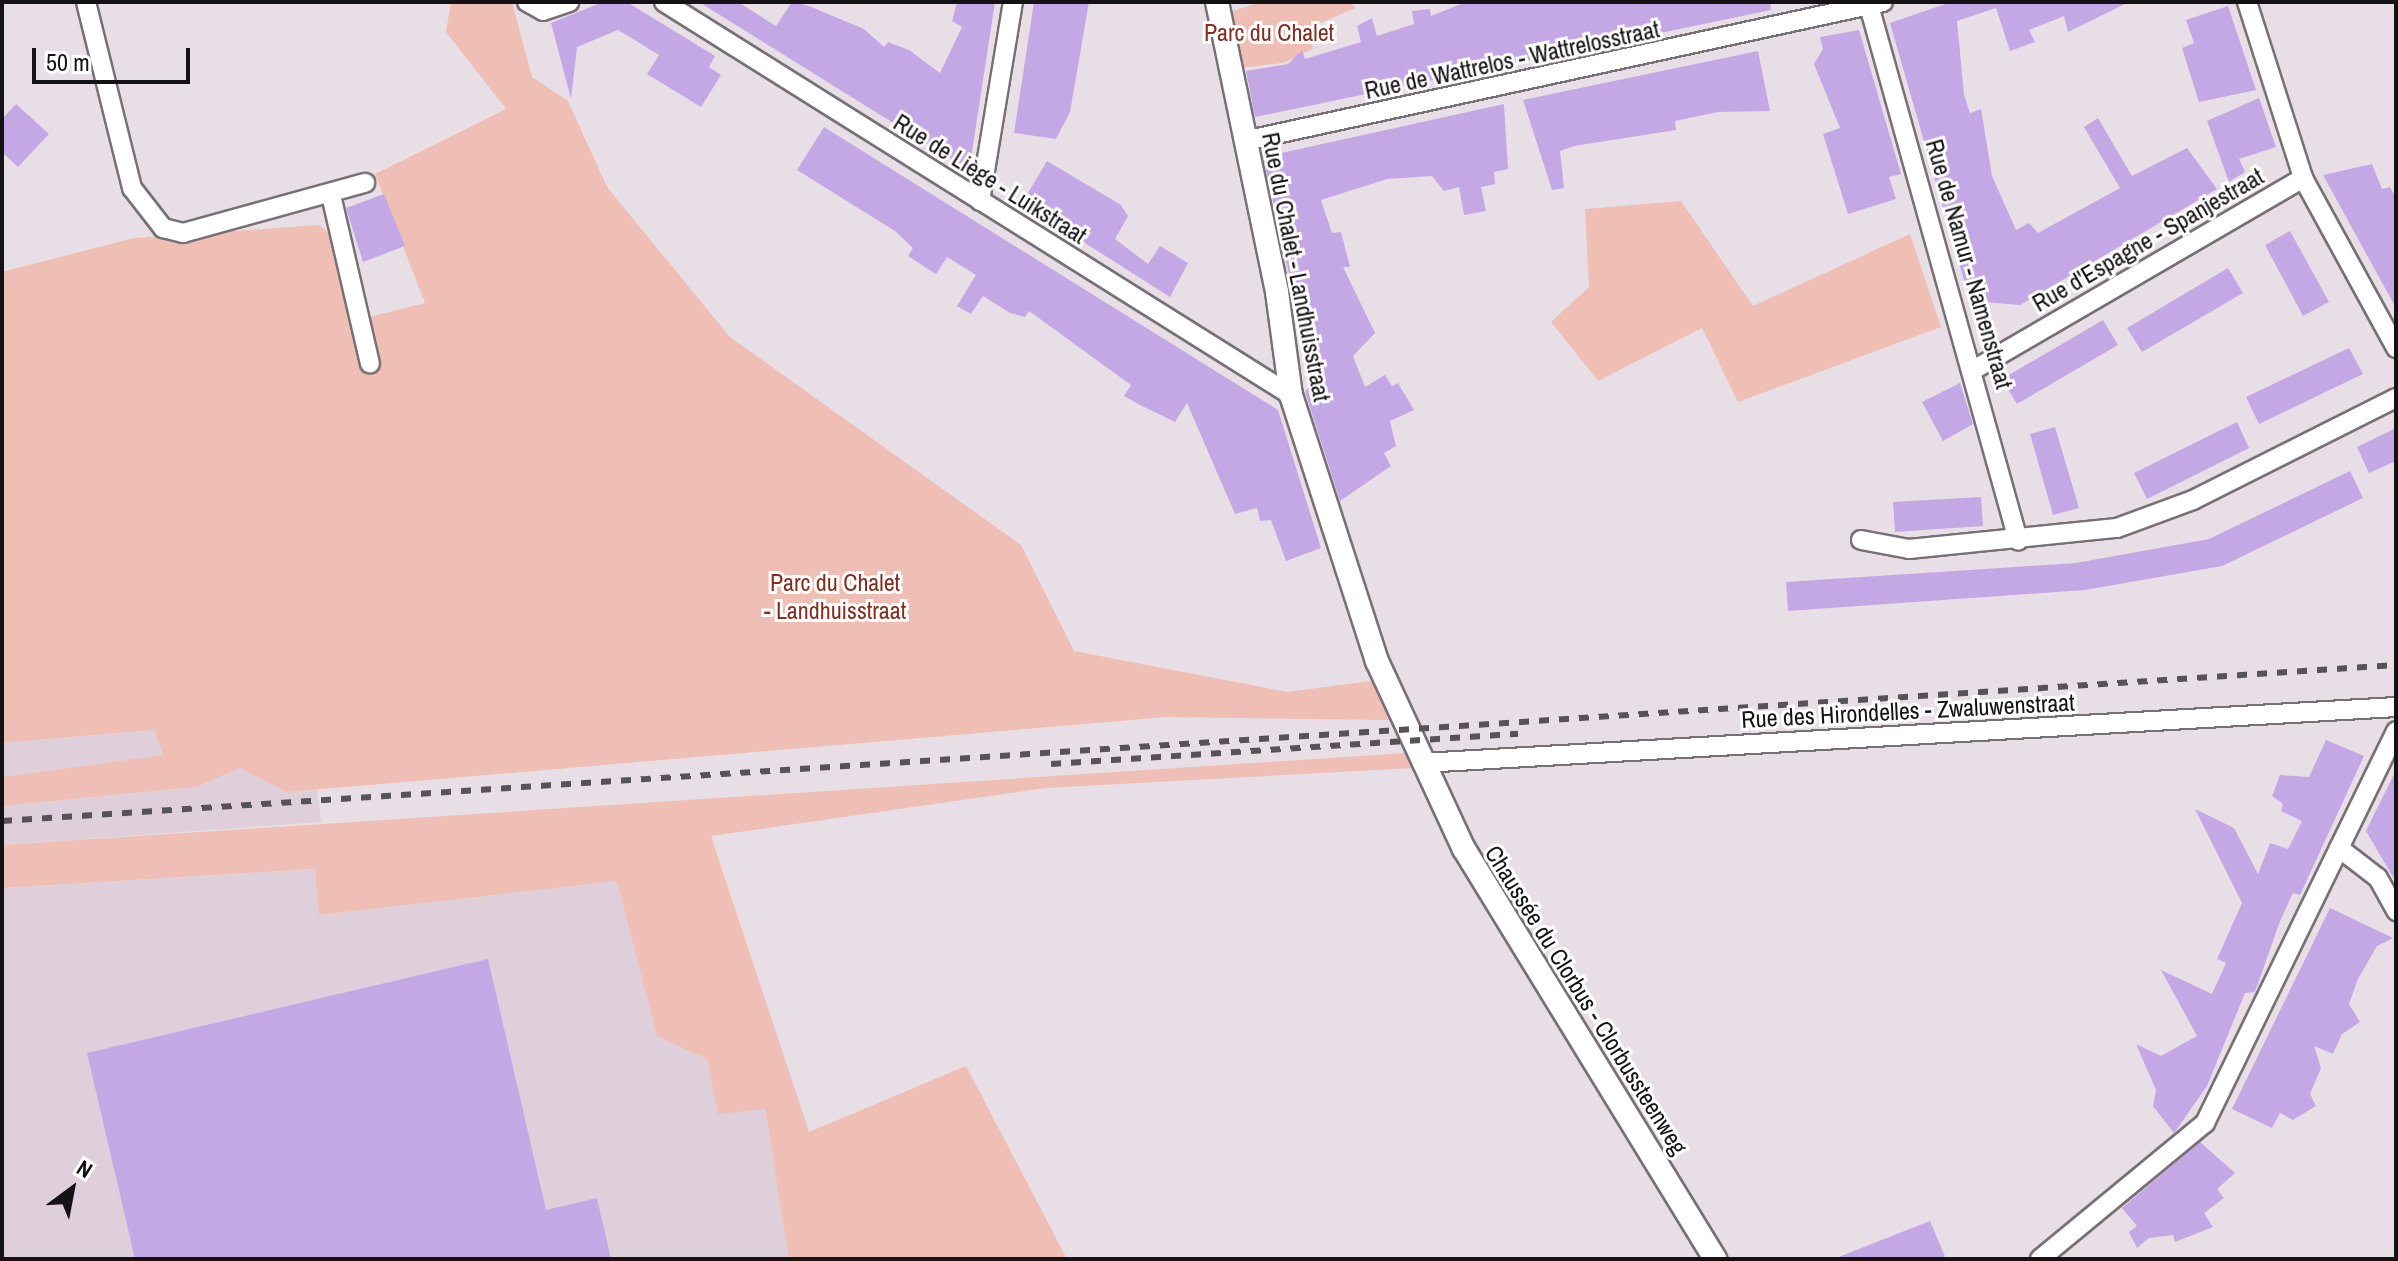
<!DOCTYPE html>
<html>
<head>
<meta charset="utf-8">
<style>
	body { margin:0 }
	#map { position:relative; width:2398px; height:1261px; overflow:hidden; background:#e8dfe6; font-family:"Archivo Narrow",sans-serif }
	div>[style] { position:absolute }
	.built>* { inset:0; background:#decfda }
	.green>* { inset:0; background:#efbeb4 }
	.building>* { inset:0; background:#c4a7e5 }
	.roads { filter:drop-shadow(2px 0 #777075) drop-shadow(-2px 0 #777075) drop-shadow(0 2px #777075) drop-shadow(0 -2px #777075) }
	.minor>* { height:18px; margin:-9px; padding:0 9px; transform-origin:9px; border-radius:9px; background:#fff }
	.tertiary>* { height:22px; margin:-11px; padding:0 11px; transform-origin:11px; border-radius:11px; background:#fff }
	.rail>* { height:6px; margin-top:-3px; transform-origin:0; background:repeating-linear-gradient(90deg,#565255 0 10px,transparent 0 20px) }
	span { translate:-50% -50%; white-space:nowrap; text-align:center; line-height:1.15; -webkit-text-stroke:6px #fff; paint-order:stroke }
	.park-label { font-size:24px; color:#852e1f }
	.street-label { font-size:24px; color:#141214 }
	.frame { position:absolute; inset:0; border:4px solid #141214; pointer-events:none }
	.north { position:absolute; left:32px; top:1149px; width:80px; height:80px; -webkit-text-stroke:6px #fff; paint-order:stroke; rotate:32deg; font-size:22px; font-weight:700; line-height:32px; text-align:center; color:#141214 }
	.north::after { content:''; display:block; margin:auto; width:28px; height:36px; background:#141214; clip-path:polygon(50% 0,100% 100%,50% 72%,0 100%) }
	.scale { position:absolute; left:32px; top:48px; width:158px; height:36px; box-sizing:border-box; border:4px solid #141214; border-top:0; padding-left:10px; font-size:24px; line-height:28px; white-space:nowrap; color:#141214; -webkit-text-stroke:6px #fff; paint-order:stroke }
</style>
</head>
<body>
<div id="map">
	<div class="built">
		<div style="clip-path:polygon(154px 730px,163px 755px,2px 777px,2px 743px)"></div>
		<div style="clip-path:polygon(240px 768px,287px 792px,317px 790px,321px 822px,2px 845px,2px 806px,196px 787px)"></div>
		<div style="clip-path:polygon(316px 869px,320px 915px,617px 881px,657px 1035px,707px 1059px,765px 1109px,789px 1259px,2px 1259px,2px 888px)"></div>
	</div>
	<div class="green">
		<div style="clip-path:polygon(451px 2px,512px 2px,532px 77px,568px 101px,607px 187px,730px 337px,1021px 545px,1074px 651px,1287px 692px,1378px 680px,1388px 720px,1167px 717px,287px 792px,240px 768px,196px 787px,2px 806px,2px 777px,163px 755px,154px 730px,2px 743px,2px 272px,134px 238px,319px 225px,335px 238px,369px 317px,425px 303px,375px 174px,506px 109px,446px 32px)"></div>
		<div style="clip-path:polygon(1261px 2px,1351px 2px,1355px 8px,1307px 29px,1313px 49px,1283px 63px,1239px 68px,1227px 13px)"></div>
		<div style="clip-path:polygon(1681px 201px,1753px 306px,1910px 234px,1941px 327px,1738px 402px,1702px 328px,1598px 381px,1551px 322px,1589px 287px,1585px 209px)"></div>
		<div style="clip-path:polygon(1406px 753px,1412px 768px,1046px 788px,711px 836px,809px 1132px,966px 1066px,1067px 1259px,789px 1259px,765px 1109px,718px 1114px,707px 1059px,657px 1036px,617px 881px,319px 915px,315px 869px,2px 888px,2px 845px)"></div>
	</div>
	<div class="building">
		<div style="clip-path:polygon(603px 2px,627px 2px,715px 56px,709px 67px,721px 75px,701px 107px,647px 74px,659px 55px,618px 30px,577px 47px,571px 99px,551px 23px)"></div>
		<div style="clip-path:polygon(699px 2px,738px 2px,776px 26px,792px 2px,809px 6px,864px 29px,884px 47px,888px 42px,909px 50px,940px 73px,962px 27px,952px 21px,957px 2px,995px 2px,971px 158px,959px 164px)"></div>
		<div style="clip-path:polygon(1034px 2px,1089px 2px,1070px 112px,1056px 139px,1014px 133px)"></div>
		<div style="clip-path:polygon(1466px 2px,1770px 2px,1771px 10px,1255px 117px,1246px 71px,1288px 64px,1302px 50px,1305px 59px,1361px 42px,1357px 26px,1372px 18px,1377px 36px,1414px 24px,1412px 11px,1430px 9px,1431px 16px)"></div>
		<div style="clip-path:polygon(1951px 2px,2129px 2px,2068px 32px,2064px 16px,2029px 30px,2035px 42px,2010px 51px,1996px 8px,1957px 21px,1964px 95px,1970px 113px,1981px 109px,1992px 176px,2016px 230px,2029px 223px,2038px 233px,2120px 188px,2084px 127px,2098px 118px,2132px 176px,2187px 148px,2217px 189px,2020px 305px,1970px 301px,1890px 23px)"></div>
		<div style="clip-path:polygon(2228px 6px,2256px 90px,2199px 102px,2182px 48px,2194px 43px,2186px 20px)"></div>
		<div style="clip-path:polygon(1859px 30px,1901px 174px,1889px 177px,1896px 199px,1848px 214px,1823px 134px,1840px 128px,1814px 64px,1823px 49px,1820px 37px)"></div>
		<div style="clip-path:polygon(1758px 51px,1770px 111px,1718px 112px,1675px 121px,1676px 130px,1574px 146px,1560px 151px,1564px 188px,1552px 190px,1523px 100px)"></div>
		<div style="clip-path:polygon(2259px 98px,2276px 147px,2239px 159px,2245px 172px,2229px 182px,2207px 121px)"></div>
		<div style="clip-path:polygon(16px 104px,49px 134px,18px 167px,2px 152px,2px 119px)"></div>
		<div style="clip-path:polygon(1504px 104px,1508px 169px,1494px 172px,1495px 184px,1481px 187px,1486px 211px,1464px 215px,1459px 187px,1444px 191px,1432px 176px,1387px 179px,1321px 200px,1332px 233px,1341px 232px,1350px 267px,1343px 267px,1375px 333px,1353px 356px,1365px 387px,1385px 375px,1392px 386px,1398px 383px,1414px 410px,1390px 421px,1396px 446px,1384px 453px,1391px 466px,1340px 501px,1305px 392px,1313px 381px,1263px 157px)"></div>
		<div style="clip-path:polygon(824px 127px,1278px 410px,1321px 548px,1286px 561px,1271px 520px,1260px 521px,1257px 508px,1235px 514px,1187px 403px,1175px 422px,1140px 405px,1124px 396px,1131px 385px,1029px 311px,1025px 317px,1010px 313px,983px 296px,971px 314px,957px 306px,976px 275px,947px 257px,936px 274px,908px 256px,913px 248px,895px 231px,797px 170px)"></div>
		<div style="clip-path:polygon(1047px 161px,1121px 205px,1128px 216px,1115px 239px,1148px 264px,1160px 246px,1188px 263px,1170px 297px,1022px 203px)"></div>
		<div style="clip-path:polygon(2372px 164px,2382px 189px,2390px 187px,2396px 198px,2396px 308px,2323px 175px)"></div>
		<div style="clip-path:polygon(384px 194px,405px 246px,363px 262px,346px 208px)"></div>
		<div style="clip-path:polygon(2290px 231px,2329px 302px,2303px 316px,2265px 245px)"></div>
		<div style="clip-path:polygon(2228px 268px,2243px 293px,2142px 352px,2127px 328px)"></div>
		<div style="clip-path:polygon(2103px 320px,2118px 345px,2017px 404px,2002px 379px)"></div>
		<div style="clip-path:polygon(2349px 348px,2363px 374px,2259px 424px,2246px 397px)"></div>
		<div style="clip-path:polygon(1960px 383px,1973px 424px,1943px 441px,1922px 402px)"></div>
		<div style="clip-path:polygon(2237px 422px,2249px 448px,2147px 499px,2134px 473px)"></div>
		<div style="clip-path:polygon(2055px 427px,2079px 508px,2053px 515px,2030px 434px)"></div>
		<div style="clip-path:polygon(2396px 428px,2396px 461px,2369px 473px,2357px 447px)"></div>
		<div style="clip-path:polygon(2350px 471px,2363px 498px,2222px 566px,2085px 590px,1788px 611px,1786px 582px,2076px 563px,2209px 539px)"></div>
		<div style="clip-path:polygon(1981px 497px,1983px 526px,1895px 532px,1893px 502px)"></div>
		<div style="clip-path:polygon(2326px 740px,2364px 756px,2300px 895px,2293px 893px,2280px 921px,2255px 992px,2245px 993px,2207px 1086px,2174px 1133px,2153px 1106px,2156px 1090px,2136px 1044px,2161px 1056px,2197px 1036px,2161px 970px,2212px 994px,2226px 963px,2217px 959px,2242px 903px,2195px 809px,2234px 828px,2258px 874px,2270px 843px,2288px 849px,2302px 821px,2281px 811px,2283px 804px,2272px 796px,2280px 775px,2309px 777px)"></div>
		<div style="clip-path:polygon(2396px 770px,2396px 882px,2366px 831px)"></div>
		<div style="clip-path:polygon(2330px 908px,2393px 938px,2377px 946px,2358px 979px,2349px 1004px,2360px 1022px,2342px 1034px,2333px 1054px,2314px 1046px,2321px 1068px,2310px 1094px,2316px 1106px,2293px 1120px,2280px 1113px,2272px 1128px,2232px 1109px)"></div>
		<div style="clip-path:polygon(488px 959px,546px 1210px,597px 1198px,611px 1259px,135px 1259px,87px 1053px)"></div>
		<div style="clip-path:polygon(2200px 1142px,2235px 1173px,2217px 1189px,2224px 1198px,2204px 1213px,2213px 1227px,2175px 1242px,2173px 1235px,2149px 1238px,2137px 1248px,2129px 1232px,2137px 1226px,2122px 1208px)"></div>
		<div style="clip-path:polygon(1930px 1221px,1946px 1259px,1836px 1259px,1836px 1258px)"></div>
	</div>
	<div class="roads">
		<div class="minor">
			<div style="left:86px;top:2px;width:192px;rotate:76.1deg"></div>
			<div style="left:132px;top:188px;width:51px;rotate:52.2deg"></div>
			<div style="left:163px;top:228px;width:21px;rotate:14deg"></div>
			<div style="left:183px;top:233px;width:189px;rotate:-15.4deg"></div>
			<div style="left:527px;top:2px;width:18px;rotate:29deg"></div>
			<div style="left:543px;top:11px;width:28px;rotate:-19deg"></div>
			<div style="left:664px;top:2px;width:740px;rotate:32.08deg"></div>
			<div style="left:1868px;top:2px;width:559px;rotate:74.42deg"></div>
			<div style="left:2247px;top:2px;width:185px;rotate:72.3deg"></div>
			<div style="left:2303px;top:178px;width:194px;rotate:61.3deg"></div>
			<div style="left:1244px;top:141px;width:654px;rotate:-12.27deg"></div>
			<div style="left:331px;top:195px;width:173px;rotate:77deg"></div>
			<div style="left:980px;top:201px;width:202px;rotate:-80.6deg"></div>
			<div style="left:1975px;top:369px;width:380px;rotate:-30.2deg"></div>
			<div style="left:1861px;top:540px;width:49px;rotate:10.6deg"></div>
			<div style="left:1909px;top:549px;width:209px;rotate:-5.8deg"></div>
			<div style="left:2117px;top:528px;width:81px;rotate:-20.2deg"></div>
			<div style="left:2193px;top:500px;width:227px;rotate:-26.7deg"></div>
			<div style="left:1422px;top:763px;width:976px;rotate:-3.29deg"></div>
			<div style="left:2339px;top:848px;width:49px;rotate:37.6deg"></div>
			<div style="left:2378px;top:878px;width:38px;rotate:61deg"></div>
			<div style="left:2040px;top:1259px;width:214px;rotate:-39.5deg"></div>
			<div style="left:2205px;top:1123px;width:436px;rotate:-64deg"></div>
		</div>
		<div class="tertiary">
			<div style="left:1217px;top:2px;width:296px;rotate:78.3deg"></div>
			<div style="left:1277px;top:292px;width:104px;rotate:82.3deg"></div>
			<div style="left:1291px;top:395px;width:280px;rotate:72.1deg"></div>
			<div style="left:1377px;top:661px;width:207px;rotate:65.2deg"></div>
			<div style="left:1464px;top:849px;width:481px;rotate:58.5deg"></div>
		</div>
	</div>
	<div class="rail">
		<div style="left:1051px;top:764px;width:468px;rotate:-3.7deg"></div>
		<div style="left:2px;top:821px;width:2399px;rotate:-3.73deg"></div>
	</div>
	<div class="park-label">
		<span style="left:1269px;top:33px">Parc du Chalet</span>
		<span style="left:835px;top:597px">Parc du Chalet<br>- Landhuisstraat</span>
	</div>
	<div class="street-label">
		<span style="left:1512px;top:60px;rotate:-12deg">Rue de Wattrelos - Wattrelosstraat</span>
		<span style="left:990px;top:179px;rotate:32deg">Rue de Liège - Luikstraat</span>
		<span style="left:2148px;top:240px;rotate:-30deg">Rue d'Espagne - Spanjestraat</span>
		<span style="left:1969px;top:264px;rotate:74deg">Rue de Namur - Namenstraat</span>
		<span style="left:1296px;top:267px;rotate:79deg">Rue du Chalet - Landhuisstraat</span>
		<span style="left:1908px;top:711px;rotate:-3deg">Rue des Hirondelles - Zwaluwenstraat</span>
		<span style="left:1586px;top:1000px;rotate:58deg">Chaussée du Clorbus - Clorbussteenweg</span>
	</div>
	<div class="frame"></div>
	<div class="north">N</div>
	<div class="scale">50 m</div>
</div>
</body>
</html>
